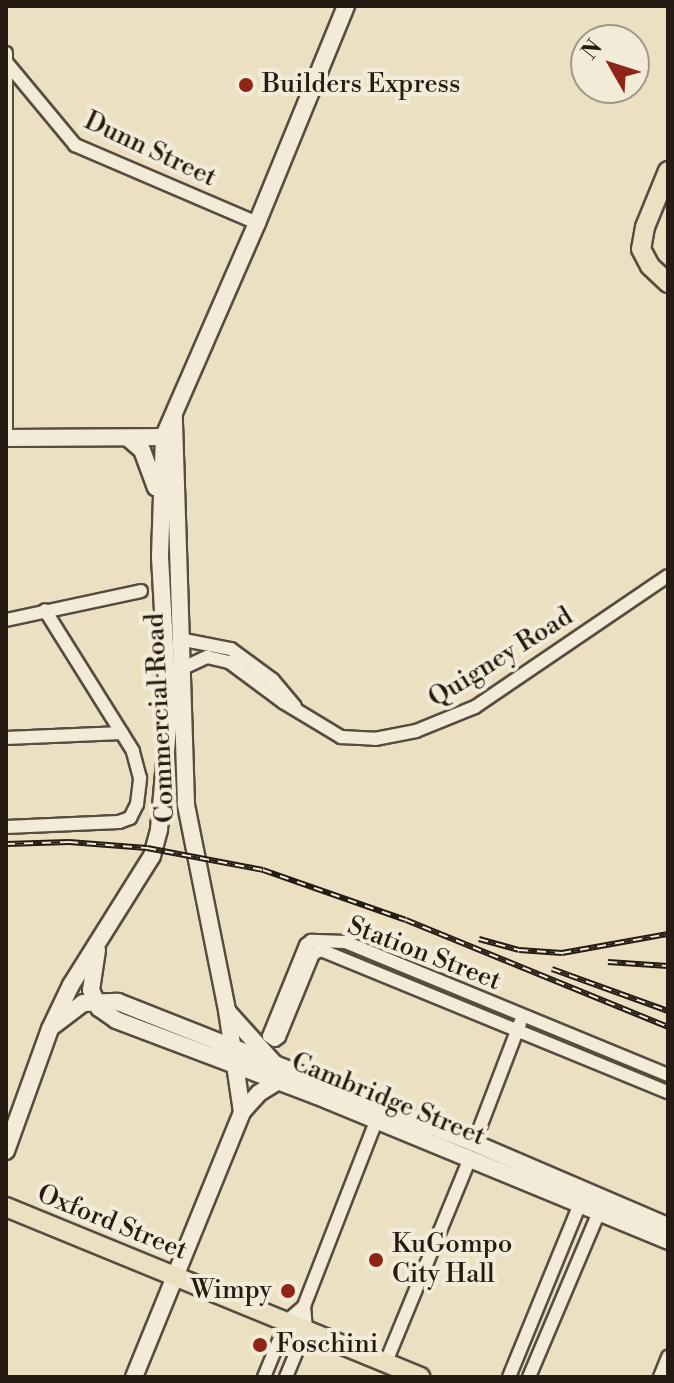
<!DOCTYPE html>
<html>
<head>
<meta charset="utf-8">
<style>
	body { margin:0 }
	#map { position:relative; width:674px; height:1383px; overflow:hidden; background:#ebe0c2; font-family:"Libre Bodoni",serif }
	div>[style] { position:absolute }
	.roads { filter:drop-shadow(2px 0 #574c3f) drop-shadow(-2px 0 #574c3f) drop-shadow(0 2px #574c3f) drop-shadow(0 -2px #574c3f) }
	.street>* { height:12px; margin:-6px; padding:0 6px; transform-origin:6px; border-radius:6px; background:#f2ebd7 }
	.secondary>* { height:16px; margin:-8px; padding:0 8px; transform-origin:8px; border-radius:8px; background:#f2ebd7 }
	.primary>* { height:18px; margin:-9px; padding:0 9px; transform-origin:9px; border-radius:9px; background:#ebe0c2 }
	.rail>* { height:6px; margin-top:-3px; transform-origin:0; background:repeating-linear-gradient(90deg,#f2ebd7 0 9px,#261b13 0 18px); box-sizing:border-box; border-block:2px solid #261b13 }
	.dots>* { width:22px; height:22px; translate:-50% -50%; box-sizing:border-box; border:4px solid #f2ebd7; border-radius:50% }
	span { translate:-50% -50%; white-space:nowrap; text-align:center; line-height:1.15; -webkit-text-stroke:8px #f2ebd7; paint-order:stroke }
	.poi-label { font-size:26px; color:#261b13 }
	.left { translate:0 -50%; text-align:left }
	.right { translate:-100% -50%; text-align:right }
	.street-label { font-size:26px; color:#261b13 }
	.frame { position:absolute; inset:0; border:8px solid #261b13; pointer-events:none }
	.north { position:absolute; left:570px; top:24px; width:80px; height:80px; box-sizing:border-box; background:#f2ebd7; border:2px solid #a09889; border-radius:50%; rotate:309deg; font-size:22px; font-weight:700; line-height:32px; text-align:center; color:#261b13 }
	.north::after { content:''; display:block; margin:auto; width:28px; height:36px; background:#8f2418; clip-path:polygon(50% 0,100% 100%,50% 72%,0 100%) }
</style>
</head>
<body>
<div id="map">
	<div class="roads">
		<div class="street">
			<div style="left:6px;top:53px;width:385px;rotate:90deg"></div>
			<div style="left:7px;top:63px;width:107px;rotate:50.3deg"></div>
			<div style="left:75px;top:145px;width:198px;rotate:23.2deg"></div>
			<div style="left:6px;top:620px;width:138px;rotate:-12.1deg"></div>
			<div style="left:179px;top:639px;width:53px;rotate:10.9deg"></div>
			<div style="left:231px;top:649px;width:52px;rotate:36.4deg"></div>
			<div style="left:273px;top:680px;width:34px;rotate:50deg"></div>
			<div style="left:181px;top:669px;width:29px;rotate:-25deg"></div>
			<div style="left:207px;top:657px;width:23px;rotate:13deg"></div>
			<div style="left:229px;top:662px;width:67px;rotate:36.5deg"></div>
			<div style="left:283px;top:702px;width:68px;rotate:31.1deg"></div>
			<div style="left:341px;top:737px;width:34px;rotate:3deg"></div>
			<div style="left:375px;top:739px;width:42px;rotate:-11deg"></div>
			<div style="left:416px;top:731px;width:64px;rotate:-22.1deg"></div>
			<div style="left:475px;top:707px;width:233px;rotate:-34.2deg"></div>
			<div style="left:6px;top:738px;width:116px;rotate:-2.5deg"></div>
			<div style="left:6px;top:827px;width:113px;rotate:-2.5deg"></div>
			<div style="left:119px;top:822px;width:12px;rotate:-20deg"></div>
			<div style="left:130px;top:818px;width:16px;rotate:-63deg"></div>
			<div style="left:137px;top:804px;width:26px;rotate:-83deg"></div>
			<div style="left:140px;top:778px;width:28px;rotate:-105deg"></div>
			<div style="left:133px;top:751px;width:166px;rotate:-122deg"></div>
			<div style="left:668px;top:1075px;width:349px;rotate:-157.6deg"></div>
			<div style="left:345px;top:942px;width:34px;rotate:-178deg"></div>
			<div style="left:311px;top:941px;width:6px;rotate:141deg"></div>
			<div style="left:306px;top:945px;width:98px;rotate:112.1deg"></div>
			<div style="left:269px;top:1036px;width:7px;rotate:34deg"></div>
			<div style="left:275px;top:1040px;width:5px;rotate:-37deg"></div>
			<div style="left:279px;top:1037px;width:90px;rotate:-67.7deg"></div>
			<div style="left:313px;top:954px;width:9px;rotate:-27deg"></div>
			<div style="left:321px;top:950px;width:375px;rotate:22.3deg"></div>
			<div style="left:474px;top:1143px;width:129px;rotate:-69deg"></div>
			<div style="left:386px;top:1362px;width:221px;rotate:-67.6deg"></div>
			<div style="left:264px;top:1377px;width:61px;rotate:-67.7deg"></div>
			<div style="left:287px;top:1321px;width:23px;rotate:-41deg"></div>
			<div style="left:304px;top:1306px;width:199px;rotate:-68.7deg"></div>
			<div style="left:286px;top:1377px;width:52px;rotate:-67.4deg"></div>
			<div style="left:306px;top:1329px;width:23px;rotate:-95deg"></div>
			<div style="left:509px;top:1377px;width:187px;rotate:-67.7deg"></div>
			<div style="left:529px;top:1377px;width:179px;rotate:-67deg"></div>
			<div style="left:660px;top:1377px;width:22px;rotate:-68deg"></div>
		</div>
		<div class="secondary">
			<div style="left:6px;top:438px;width:168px;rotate:-0.3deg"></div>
			<div style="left:128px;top:438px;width:18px;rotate:41deg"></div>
			<div style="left:142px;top:450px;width:40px;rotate:69.8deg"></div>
			<div style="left:97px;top:950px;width:40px;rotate:98.5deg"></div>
			<div style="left:91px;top:990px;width:20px;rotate:66deg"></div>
			<div style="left:99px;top:1008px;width:21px;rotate:35deg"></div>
			<div style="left:116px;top:1020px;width:215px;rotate:20.7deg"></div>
			<div style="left:317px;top:1096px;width:380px;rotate:22.4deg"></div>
			<div style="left:228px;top:1012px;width:69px;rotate:48deg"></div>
			<div style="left:54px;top:1025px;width:36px;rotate:-37deg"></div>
			<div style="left:83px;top:1003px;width:35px;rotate:-2deg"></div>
			<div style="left:118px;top:1002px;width:383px;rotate:21.6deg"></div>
			<div style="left:474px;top:1143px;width:211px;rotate:23.2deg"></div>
			<div style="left:242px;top:1112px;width:25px;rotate:-48deg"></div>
			<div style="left:259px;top:1093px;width:22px;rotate:-32deg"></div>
			<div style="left:6px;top:1151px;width:130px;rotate:-70.2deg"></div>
			<div style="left:50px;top:1029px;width:49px;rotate:-64.5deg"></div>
			<div style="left:71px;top:985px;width:152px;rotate:-57.9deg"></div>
			<div style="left:152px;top:856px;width:28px;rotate:-75deg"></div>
			<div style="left:159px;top:829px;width:111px;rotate:-84.9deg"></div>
			<div style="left:169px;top:718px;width:162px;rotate:-93.2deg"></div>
			<div style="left:160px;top:556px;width:120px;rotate:-88.1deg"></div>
			<div style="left:164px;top:436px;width:232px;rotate:-66.4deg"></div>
			<div style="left:257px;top:223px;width:235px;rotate:-67.7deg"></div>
			<div style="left:134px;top:1377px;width:286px;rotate:-67.8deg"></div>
			<div style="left:242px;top:1112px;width:103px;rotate:-98.4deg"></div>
			<div style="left:227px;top:1010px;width:210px;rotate:-101.3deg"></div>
			<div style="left:186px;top:804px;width:387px;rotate:-91.8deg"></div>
		</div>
		<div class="primary">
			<div style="left:668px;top:171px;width:61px;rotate:112.3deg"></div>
			<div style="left:645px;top:227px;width:22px;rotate:100deg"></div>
			<div style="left:641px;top:249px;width:19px;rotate:62deg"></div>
			<div style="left:650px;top:266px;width:25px;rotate:43deg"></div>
			<div style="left:6px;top:1207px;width:448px;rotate:22.3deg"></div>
		</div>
	</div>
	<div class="rail">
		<div style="left:6px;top:844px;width:63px;rotate:-1.8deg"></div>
		<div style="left:69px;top:842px;width:78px;rotate:4.4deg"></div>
		<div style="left:147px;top:848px;width:118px;rotate:10.7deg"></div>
		<div style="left:263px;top:870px;width:151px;rotate:19.3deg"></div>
		<div style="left:406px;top:920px;width:283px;rotate:22.2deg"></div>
		<div style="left:479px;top:939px;width:41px;rotate:15.4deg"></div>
		<div style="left:519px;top:950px;width:43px;rotate:4deg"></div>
		<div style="left:562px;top:953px;width:108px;rotate:-10.2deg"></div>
		<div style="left:608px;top:962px;width:60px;rotate:3.8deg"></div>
		<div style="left:552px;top:969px;width:123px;rotate:19.9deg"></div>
	</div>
	<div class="dots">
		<div style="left:246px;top:85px;background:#8f2418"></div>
		<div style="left:376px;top:1260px;background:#8f2418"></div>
		<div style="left:288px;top:1291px;background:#8f2418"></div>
		<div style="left:260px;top:1345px;background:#8f2418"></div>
	</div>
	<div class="poi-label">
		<span class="left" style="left:262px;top:85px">Builders Express</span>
		<span class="left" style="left:392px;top:1260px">KuGompo<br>City Hall</span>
		<span class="right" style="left:272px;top:1291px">Wimpy</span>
		<span class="left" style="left:276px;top:1345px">Foschini</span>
	</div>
	<div class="street-label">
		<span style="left:150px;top:150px;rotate:25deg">Dunn Street</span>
		<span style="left:501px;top:658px;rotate:-32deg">Quigney Road</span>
		<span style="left:161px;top:718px;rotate:-93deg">Commercial Road</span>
		<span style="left:424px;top:954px;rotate:21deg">Station Street</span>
		<span style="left:388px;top:1100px;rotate:22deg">Cambridge Street</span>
		<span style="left:112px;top:1223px;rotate:22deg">Oxford Street</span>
	</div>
	<div class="frame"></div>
	<div class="north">N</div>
</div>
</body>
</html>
